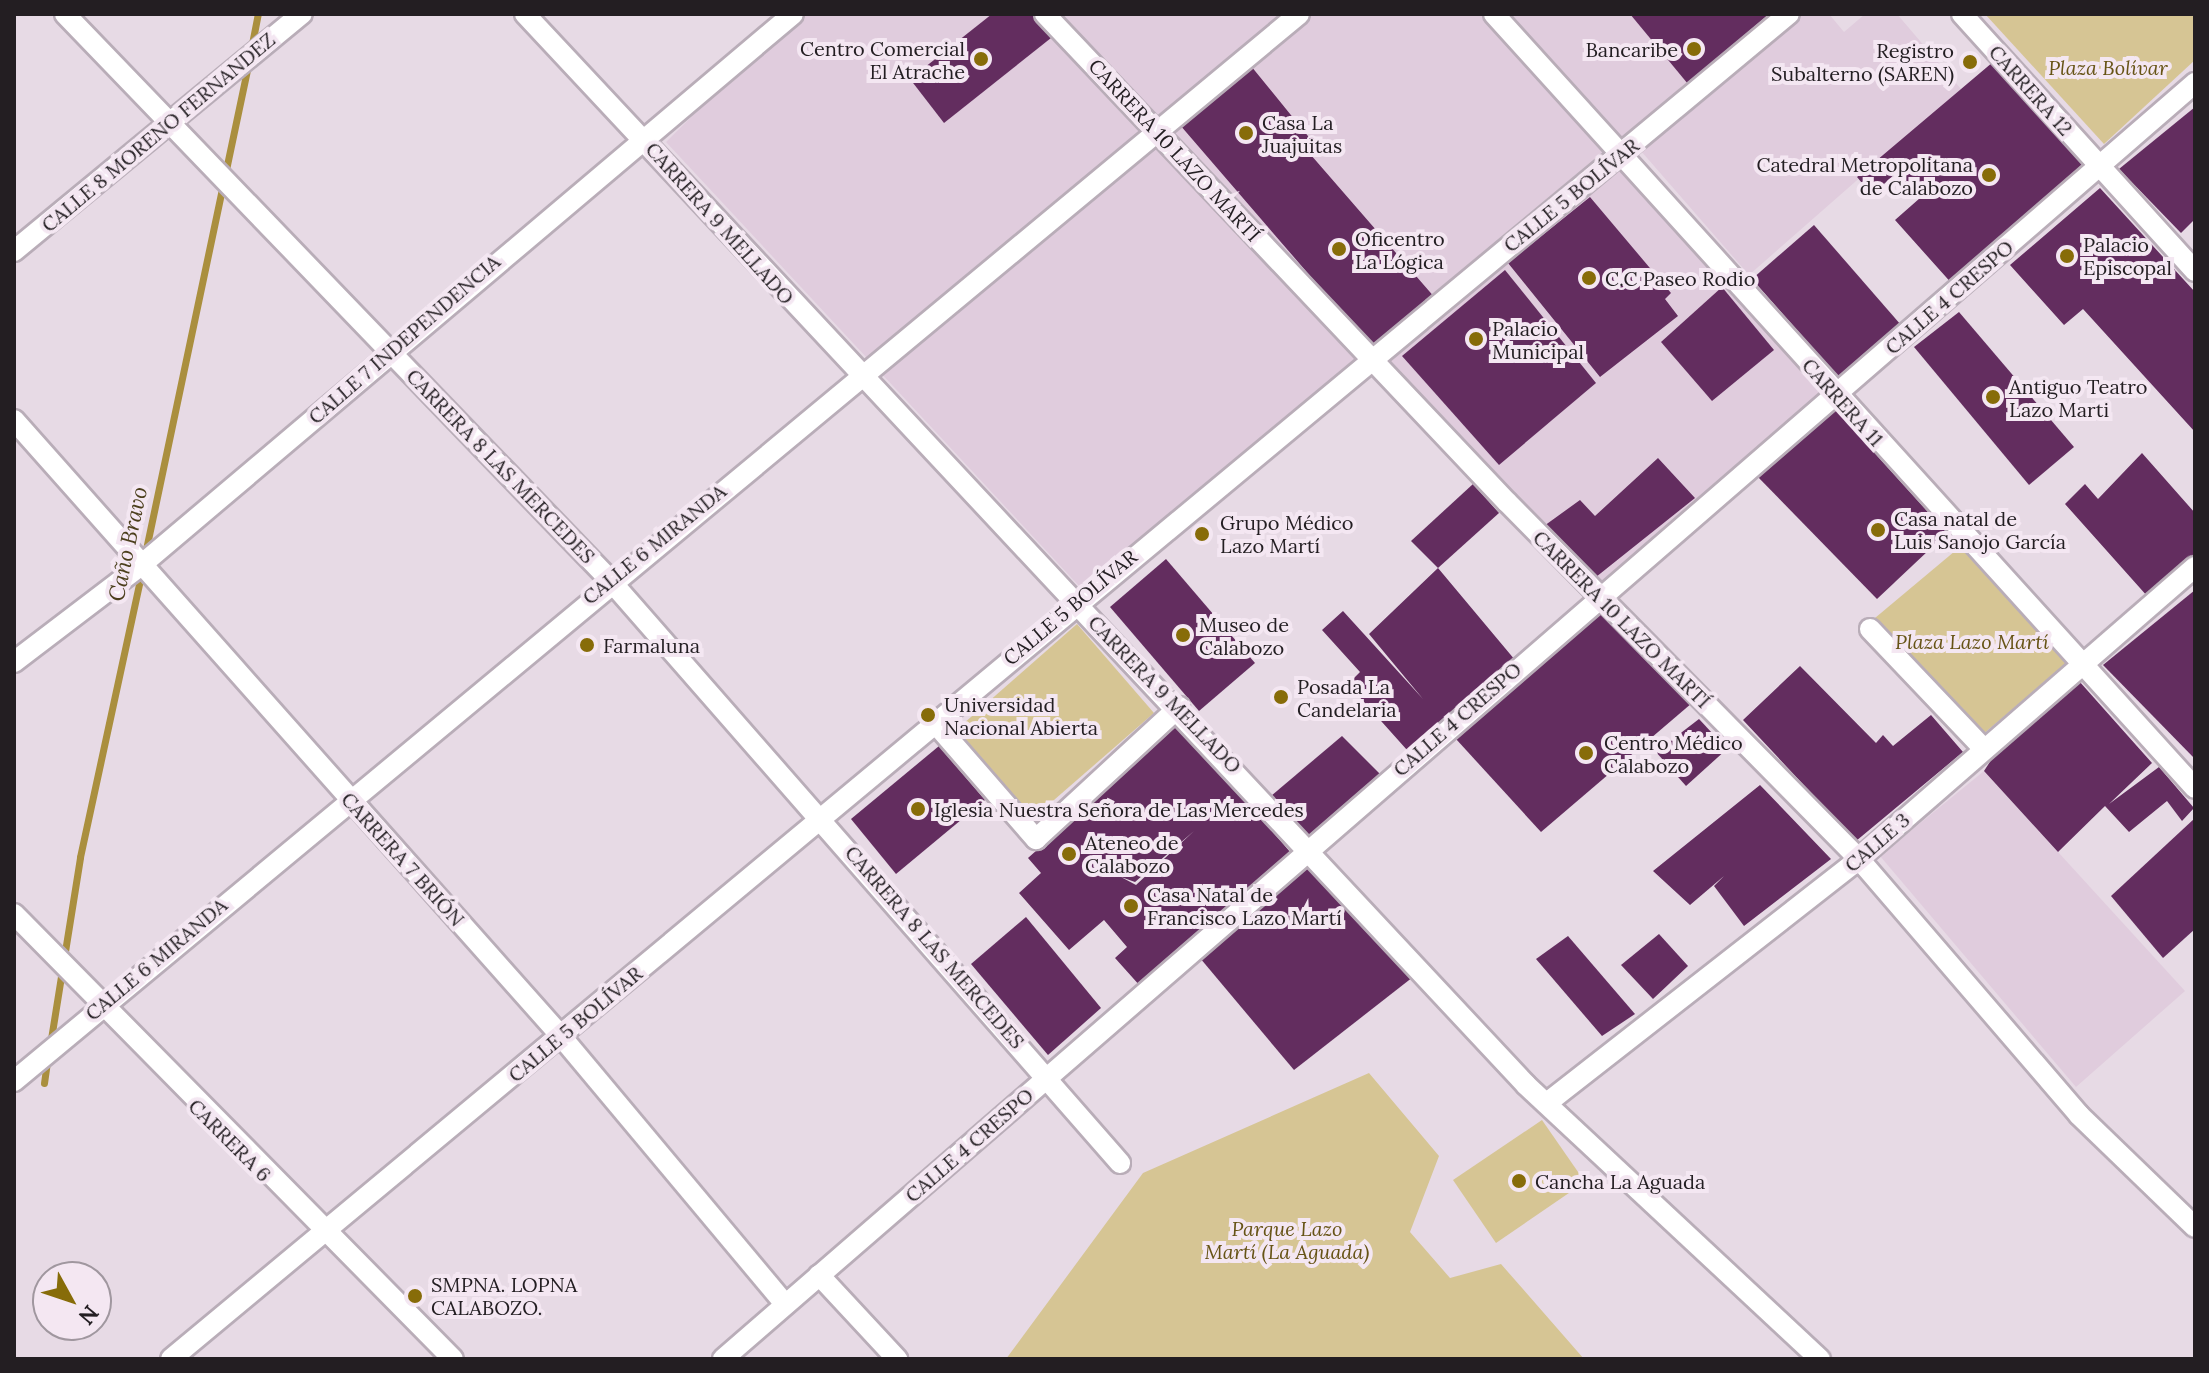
<!DOCTYPE html>
<html>
<head>
<meta charset="utf-8">
<style>
	body { margin:0 }
	#map { position:relative; width:2209px; height:1373px; overflow:hidden; background:#e7dae5; font-family:Lora,serif }
	div>[style] { position:absolute }
	.built>* { inset:0; background:#e0ccdd }
	.green>* { inset:0; background:#d6c594 }
	.stream>* { height:7px; margin:-3.5px; padding:0 3.5px; transform-origin:3.5px; border-radius:3.5px; background:#aa8f3e }
	.building>* { inset:0; background:#632d5f }
	.roads { filter:drop-shadow(2px 0 #b9adb8) drop-shadow(-2px 0 #b9adb8) drop-shadow(0 2px #b9adb8) drop-shadow(0 -2px #b9adb8) }
	.street>* { height:20px; margin:-10px; padding:0 10px; transform-origin:10px; border-radius:10px; background:#fff }
	.dots>* { width:22px; height:22px; translate:-50% -50%; box-sizing:border-box; border:4px solid #f4e7f2; border-radius:50% }
	span { translate:-50% -50%; white-space:nowrap; text-align:center; line-height:1.15; -webkit-text-stroke:8px #f4e7f2; paint-order:stroke }
	.poi-label { font-size:20px; color:#231e22 }
	.right { translate:-100% -50%; text-align:right }
	.left { translate:0 -50%; text-align:left }
	.park-label { font-size:20px; color:#665315; font-style:italic }
	.street-label { font-size:20px; color:#231e22 }
	.water-label { font-size:22px; color:#4b3f1c; font-style:italic }
	.frame { position:absolute; inset:0; border:16px solid #231e22; pointer-events:none }
	.north { position:absolute; left:32px; top:1261px; width:80px; height:80px; box-sizing:border-box; background:#f4e7f2; border:2px solid #a0979f; border-radius:50%; rotate:130deg; font-size:22px; font-weight:700; line-height:32px; text-align:center; color:#231e22 }
	.north::after { content:''; display:block; margin:auto; width:28px; height:36px; background:#876c09; clip-path:polygon(50% 0,100% 100%,50% 72%,0 100%) }
</style>
</head>
<body>
<div id="map">
	<div class="built">
		<div style="clip-path:polygon(795px 14px,1776px 14px,1618px 150px,1819px 393px,1603px 583px,1370px 347px,1080px 587px,666px 142px)"></div>
		<div style="clip-path:polygon(1803px 14px,1829px 14px,1844px 32px,1865px 14px,1897px 14px,1961px 89px,1749px 275px,1641px 151px)"></div>
		<div style="clip-path:polygon(1984px 771px,2185px 991px,2076px 1087px,1880px 856px)"></div>
	</div>
	<div class="green">
		<div style="clip-path:polygon(1985px 14px,2195px 14px,2195px 60px,2104px 144px)"></div>
		<div style="clip-path:polygon(1961px 546px,2069px 662px,1982px 735px,1875px 618px)"></div>
		<div style="clip-path:polygon(1077px 624px,1154px 713px,1031px 820px,955px 731px)"></div>
		<div style="clip-path:polygon(1369px 1073px,1439px 1156px,1410px 1232px,1450px 1278px,1501px 1264px,1584px 1359px,1006px 1359px,1143px 1173px)"></div>
		<div style="clip-path:polygon(1542px 1120px,1585px 1182px,1496px 1243px,1453px 1180px)"></div>
	</div>
	<div class="stream">
		<div style="left:251px;top:49px;width:36px;rotate:-79deg"></div>
		<div style="left:145px;top:554px;width:500px;rotate:-78.1deg"></div>
		<div style="left:50px;top:1045px;width:190px;rotate:-80.9deg"></div>
		<div style="left:80px;top:857px;width:294px;rotate:-77.8deg"></div>
		<div style="left:44px;top:1083px;width:22px;rotate:-82deg"></div>
	</div>
	<div class="building">
		<div style="clip-path:polygon(992px 14px,1032px 14px,1051px 38px,944px 123px,910px 79px)"></div>
		<div style="clip-path:polygon(1630px 14px,1769px 14px,1688px 84px)"></div>
		<div style="clip-path:polygon(1993px 62px,2087px 167px,1954px 286px,1895px 220px,1920px 198px,1897px 172px,1872px 195px,1857px 177px)"></div>
		<div style="clip-path:polygon(1251px 66px,1312px 141px,1304px 147px,1436px 299px,1374px 350px,1180px 125px)"></div>
		<div style="clip-path:polygon(2195px 107px,2195px 219px,2181px 233px,2119px 169px)"></div>
		<div style="clip-path:polygon(2100px 188px,2195px 292px,2195px 432px,2083px 309px,2064px 325px,2010px 265px)"></div>
		<div style="clip-path:polygon(1590px 197px,1671px 293px,1665px 299px,1678px 316px,1600px 377px,1508px 263px)"></div>
		<div style="clip-path:polygon(1814px 225px,1901px 325px,1840px 379px,1752px 279px)"></div>
		<div style="clip-path:polygon(1505px 270px,1596px 383px,1499px 465px,1402px 356px)"></div>
		<div style="clip-path:polygon(1722px 287px,1774px 350px,1712px 401px,1661px 342px)"></div>
		<div style="clip-path:polygon(1959px 312px,2074px 447px,2029px 485px,1914px 347px)"></div>
		<div style="clip-path:polygon(1835px 409px,1947px 533px,1877px 599px,1756px 475px)"></div>
		<div style="clip-path:polygon(2142px 453px,2195px 513px,2195px 557px,2148px 597px,2065px 504px,2085px 484px,2098px 499px)"></div>
		<div style="clip-path:polygon(1658px 458px,1695px 498px,1596px 577px,1544px 526px,1580px 500px,1595px 516px)"></div>
		<div style="clip-path:polygon(1473px 484px,1499px 513px,1438px 568px,1411px 541px)"></div>
		<div style="clip-path:polygon(1166px 559px,1255px 663px,1199px 711px,1110px 607px)"></div>
		<div style="clip-path:polygon(1438px 568px,1515px 660px,1407px 750px,1348px 684px,1360px 672px,1322px 630px,1343px 611px,1423px 699px,1369px 634px)"></div>
		<div style="clip-path:polygon(2195px 590px,2195px 759px,2103px 665px)"></div>
		<div style="clip-path:polygon(1600px 611px,1692px 703px,1541px 832px,1456px 739px)"></div>
		<div style="clip-path:polygon(1800px 666px,1876px 743px,1883px 735px,1893px 746px,1931px 715px,1963px 752px,1856px 841px,1743px 720px)"></div>
		<div style="clip-path:polygon(2079px 681px,2152px 763px,2109px 804px,2159px 767px,2194px 808px,2182px 821px,2167px 801px,2129px 832px,2105px 806px,2058px 852px,1984px 771px,1997px 751px)"></div>
		<div style="clip-path:polygon(1699px 719px,1727px 749px,1686px 786px,1656px 752px)"></div>
		<div style="clip-path:polygon(evenodd,1179px 724px,1291px 853px,1141px 987px,1115px 958px,1127px 947px,1104px 920px,1069px 950px,1019px 893px,1041px 873px,1028px 858px,1179px 724px,1194px 831px,1136px 885px,1121px 877px,1135px 882px,1194px 831px)"></div>
		<div style="clip-path:polygon(1342px 736px,1383px 777px,1312px 841px,1271px 796px)"></div>
		<div style="clip-path:polygon(939px 746px,985px 800px,896px 874px,851px 819px)"></div>
		<div style="clip-path:polygon(1760px 785px,1831px 859px,1744px 926px,1714px 886px,1724px 876px,1690px 905px,1653px 871px)"></div>
		<div style="clip-path:polygon(2195px 818px,2195px 929px,2163px 958px,2111px 896px)"></div>
		<div style="clip-path:polygon(1314px 857px,1413px 977px,1294px 1070px,1200px 958px)"></div>
		<div style="clip-path:polygon(1026px 917px,1101px 1008px,1048px 1055px,971px 964px)"></div>
		<div style="clip-path:polygon(1659px 934px,1688px 966px,1653px 999px,1621px 965px)"></div>
		<div style="clip-path:polygon(1568px 936px,1635px 1014px,1602px 1036px,1536px 959px)"></div>
	</div>
	<div class="roads">
		<div class="street">
			<div style="left:65px;top:14px;width:784px;rotate:46.08deg"></div>
			<div style="left:609px;top:579px;width:776px;rotate:48.81deg"></div>
			<div style="left:525px;top:14px;width:1466px;rotate:46.93deg"></div>
			<div style="left:1526px;top:1085px;width:402px;rotate:43deg"></div>
			<div style="left:1045px;top:14px;width:672px;rotate:46.57deg"></div>
			<div style="left:1507px;top:502px;width:501px;rotate:45.4deg"></div>
			<div style="left:1859px;top:859px;width:338px;rotate:49.3deg"></div>
			<div style="left:2079px;top:1115px;width:161px;rotate:44deg"></div>
			<div style="left:1494px;top:14px;width:1044px;rotate:47.83deg"></div>
			<div style="left:1962px;top:14px;width:347px;rotate:47.8deg"></div>
			<div style="left:14px;top:251px;width:373px;rotate:-39.5deg"></div>
			<div style="left:14px;top:420px;width:822px;rotate:48.4deg"></div>
			<div style="left:560px;top:1035px;width:351px;rotate:50.1deg"></div>
			<div style="left:1870px;top:629px;width:163px;rotate:46.5deg"></div>
			<div style="left:14px;top:662px;width:158px;rotate:-37.3deg"></div>
			<div style="left:140px;top:566px;width:855px;rotate:-40.21deg"></div>
			<div style="left:935px;top:723px;width:154px;rotate:49deg"></div>
			<div style="left:1036px;top:839px;width:195px;rotate:-42.7deg"></div>
			<div style="left:14px;top:914px;width:625px;rotate:45.39deg"></div>
			<div style="left:14px;top:1081px;width:1670px;rotate:-39.7deg"></div>
			<div style="left:1547px;top:1103px;width:396px;rotate:-38deg"></div>
			<div style="left:1859px;top:859px;width:445px;rotate:-41deg"></div>
			<div style="left:819px;top:1275px;width:115px;rotate:47.1deg"></div>
			<div style="left:171px;top:1359px;width:2104px;rotate:-39.74deg"></div>
			<div style="left:723px;top:1359px;width:1948px;rotate:-40.92deg"></div>
		</div>
	</div>
	<div class="dots">
		<div style="left:1694px;top:49px;background:#876c09"></div>
		<div style="left:981px;top:59px;background:#876c09"></div>
		<div style="left:1970px;top:62px;background:#876c09"></div>
		<div style="left:1246px;top:133px;background:#876c09"></div>
		<div style="left:1989px;top:175px;background:#876c09"></div>
		<div style="left:1339px;top:249px;background:#876c09"></div>
		<div style="left:2067px;top:256px;background:#876c09"></div>
		<div style="left:1589px;top:278px;background:#876c09"></div>
		<div style="left:1476px;top:339px;background:#876c09"></div>
		<div style="left:1993px;top:397px;background:#876c09"></div>
		<div style="left:1878px;top:530px;background:#876c09"></div>
		<div style="left:1202px;top:534px;background:#876c09"></div>
		<div style="left:1183px;top:635px;background:#876c09"></div>
		<div style="left:587px;top:645px;background:#876c09"></div>
		<div style="left:1281px;top:697px;background:#876c09"></div>
		<div style="left:928px;top:715px;background:#876c09"></div>
		<div style="left:1586px;top:753px;background:#876c09"></div>
		<div style="left:918px;top:809px;background:#876c09"></div>
		<div style="left:1069px;top:854px;background:#876c09"></div>
		<div style="left:1131px;top:906px;background:#876c09"></div>
		<div style="left:1519px;top:1181px;background:#876c09"></div>
		<div style="left:415px;top:1296px;background:#876c09"></div>
	</div>
	<div class="poi-label">
		<span class="right" style="left:965px;top:60px">Centro Comercial<br>El Atrache</span>
		<span class="right" style="left:1678px;top:49px">Bancaribe</span>
		<span class="right" style="left:1954px;top:62px">Registro<br>Subalterno (SAREN)</span>
		<span class="left" style="left:1262px;top:134px">Casa La<br>Juajuitas</span>
		<span class="right" style="left:1973px;top:176px">Catedral Metropolitana<br>de Calabozo</span>
		<span class="left" style="left:1355px;top:250px">Oficentro<br>La Lógica</span>
		<span class="left" style="left:2083px;top:256px">Palacio<br>Episcopal</span>
		<span class="left" style="left:1605px;top:278px">C.C Paseo Rodio</span>
		<span class="left" style="left:1492px;top:340px">Palacio<br>Municipal</span>
		<span class="left" style="left:2009px;top:398px">Antiguo Teatro<br>Lazo Marti</span>
		<span class="left" style="left:1894px;top:530px">Casa natal de<br>Luis Sanojo García</span>
		<span class="left" style="left:1220px;top:534px">Grupo Médico<br>Lazo Martí</span>
		<span class="left" style="left:1199px;top:636px">Museo de<br>Calabozo</span>
		<span class="left" style="left:603px;top:645px">Farmaluna</span>
		<span class="left" style="left:1297px;top:698px">Posada La<br>Candelaria</span>
		<span class="left" style="left:944px;top:716px">Universidad<br>Nacional Abierta</span>
		<span class="left" style="left:1604px;top:754px">Centro Médico<br>Calabozo</span>
		<span class="left" style="left:934px;top:809px">Iglesia Nuestra Señora de Las Mercedes</span>
		<span class="left" style="left:1085px;top:854px">Ateneo de<br>Calabozo</span>
		<span class="left" style="left:1147px;top:906px">Casa Natal de<br>Francisco Lazo Martí</span>
		<span class="left" style="left:1535px;top:1181px">Cancha La Aguada</span>
		<span class="left" style="left:431px;top:1296px">SMPNA. LOPNA<br>CALABOZO.</span>
	</div>
	<div class="park-label">
		<span style="left:2108px;top:67px">Plaza Bolívar</span>
		<span style="left:1972px;top:641px">Plaza Lazo Martí</span>
		<span style="left:1287px;top:1240px">Parque Lazo<br>Martí (La Aguada)</span>
	</div>
	<div class="street-label">
		<span style="left:2031px;top:90px;rotate:48deg">CARRERA 12</span>
		<span style="left:158px;top:132px;rotate:-40deg">CALLE 8 MORENO FERNANDEZ</span>
		<span style="left:1175px;top:150px;rotate:47deg">CARRERA 10 LAZO MARTÍ</span>
		<span style="left:1571px;top:195px;rotate:-39deg">CALLE 5 BOLÍVAR</span>
		<span style="left:720px;top:223px;rotate:48deg">CARRERA 9 MELLADO</span>
		<span style="left:1949px;top:297px;rotate:-41deg">CALLE 4 CRESPO</span>
		<span style="left:404px;top:339px;rotate:-41deg">CALLE 7 INDEPENDENCIA</span>
		<span style="left:1843px;top:402px;rotate:48deg">CARRERA 11</span>
		<span style="left:501px;top:466px;rotate:46deg">CARRERA 8 LAS MERCEDES</span>
		<span style="left:654px;top:544px;rotate:-39deg">CALLE 6 MIRANDA</span>
		<span style="left:1070px;top:607px;rotate:-40deg">CALLE 5 BOLÍVAR</span>
		<span style="left:1622px;top:619px;rotate:45deg">CARRERA 10 LAZO MARTÍ</span>
		<span style="left:1165px;top:694px;rotate:46deg">CARRERA 9 MELLADO</span>
		<span style="left:1457px;top:719px;rotate:-41deg">CALLE 4 CRESPO</span>
		<span style="left:1877px;top:842px;rotate:-41deg">CALLE 3</span>
		<span style="left:403px;top:859px;rotate:48deg">CARRERA 7 BRIÓN</span>
		<span style="left:935px;top:947px;rotate:49deg">CARRERA 8 LAS MERCEDES</span>
		<span style="left:156px;top:959px;rotate:-40deg">CALLE 6 MIRANDA</span>
		<span style="left:575px;top:1024px;rotate:-40deg">CALLE 5 BOLÍVAR</span>
		<span style="left:230px;top:1140px;rotate:45deg">CARRERA 6</span>
		<span style="left:969px;top:1145px;rotate:-41deg">CALLE 4 CRESPO</span>
	</div>
	<div class="water-label">
		<span style="left:128px;top:544px;rotate:-78deg">Caño Bravo</span>
	</div>
	<div class="frame"></div>
	<div class="north">N</div>
</div>
</body>
</html>
